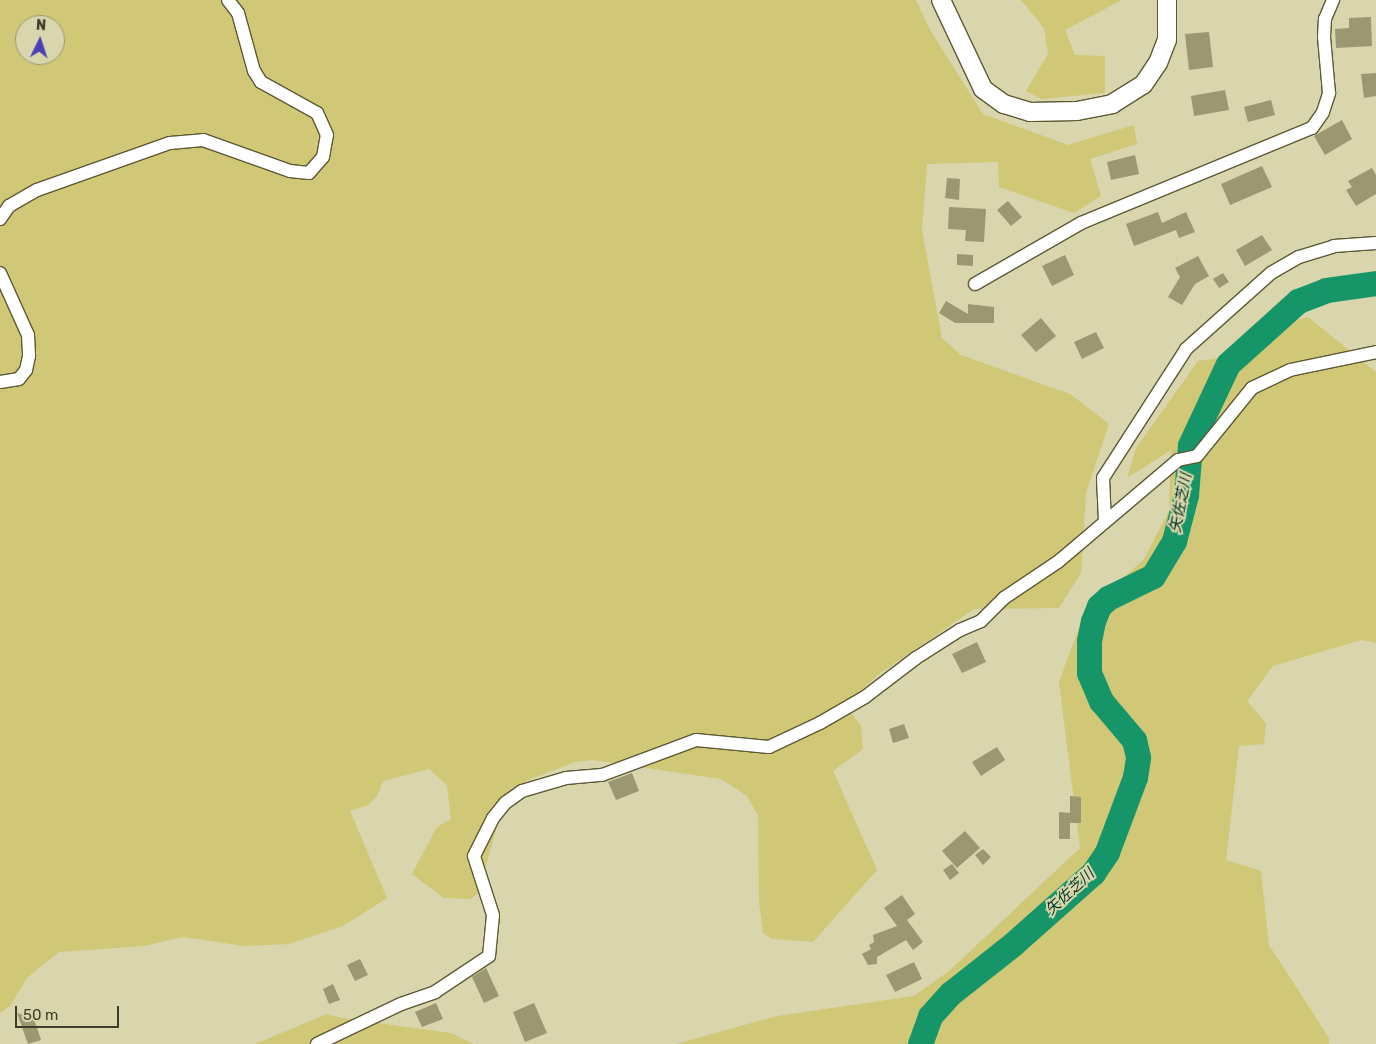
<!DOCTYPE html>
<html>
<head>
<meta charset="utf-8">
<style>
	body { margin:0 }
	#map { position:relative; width:1376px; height:1044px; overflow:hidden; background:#d9d5ac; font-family:Rubik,"Noto Sans JP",sans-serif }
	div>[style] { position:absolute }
	.green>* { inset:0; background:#d0c777 }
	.river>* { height:25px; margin:-12.5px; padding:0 12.5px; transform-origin:12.5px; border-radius:12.5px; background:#169569 }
	.building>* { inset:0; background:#9b9770 }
	.roads { filter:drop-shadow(1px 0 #5d5934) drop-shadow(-1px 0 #5d5934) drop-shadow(0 1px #5d5934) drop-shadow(0 -1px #5d5934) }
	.street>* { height:12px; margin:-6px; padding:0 6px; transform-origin:6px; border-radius:6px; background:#fff }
	.secondary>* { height:18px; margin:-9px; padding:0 9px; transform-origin:9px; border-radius:9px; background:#fff }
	span { translate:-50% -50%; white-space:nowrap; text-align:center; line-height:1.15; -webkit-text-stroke:4px #d9d5ac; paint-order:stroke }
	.water-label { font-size:15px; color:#023522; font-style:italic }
	.north { position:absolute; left:15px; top:15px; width:50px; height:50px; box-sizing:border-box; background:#d9d5ac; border:1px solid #9b9879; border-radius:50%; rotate:4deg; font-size:14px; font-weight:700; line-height:20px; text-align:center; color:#3e3d2c }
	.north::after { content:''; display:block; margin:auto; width:18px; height:22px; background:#4e3eb5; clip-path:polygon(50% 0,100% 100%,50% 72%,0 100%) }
	.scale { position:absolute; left:15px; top:1006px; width:104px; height:22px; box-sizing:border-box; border:2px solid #3e3d2c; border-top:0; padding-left:6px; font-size:15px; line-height:18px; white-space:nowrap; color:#3e3d2c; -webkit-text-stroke:4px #d9d5ac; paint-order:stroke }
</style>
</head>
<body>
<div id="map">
	<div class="green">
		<div style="clip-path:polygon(evenodd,0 0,916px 0,930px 30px,983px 114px,1068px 145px,1134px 125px,1137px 144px,1090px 159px,1101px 196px,1074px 213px,999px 187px,998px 162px,927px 164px,922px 230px,942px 338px,961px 355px,1070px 394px,1109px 424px,1086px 493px,1081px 573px,1059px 608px,974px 609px,879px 674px,845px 705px,861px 726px,863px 749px,833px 771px,877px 870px,813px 942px,772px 939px,763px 933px,759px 902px,758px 815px,747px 796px,721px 779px,592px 760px,575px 762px,526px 781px,504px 800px,479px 892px,471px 899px,444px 898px,412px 874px,437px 827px,451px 819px,447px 785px,429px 769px,383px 781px,377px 796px,368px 805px,350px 811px,387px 898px,343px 926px,289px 944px,244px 946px,183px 937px,144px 946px,59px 952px,27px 978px,10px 1006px,0 1013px,0 0,25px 25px,55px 25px,55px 55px,25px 55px,25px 25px)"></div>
		<div style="clip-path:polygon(1021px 0,1122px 0,1065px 30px,1075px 55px,1105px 56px,1105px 93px,1041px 99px,1026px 91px,1048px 54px,1044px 28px)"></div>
		<div style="clip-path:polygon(1308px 317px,1376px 372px,1376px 643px,1361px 640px,1273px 666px,1247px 701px,1266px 723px,1264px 744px,1239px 746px,1226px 860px,1261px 871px,1269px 945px,1329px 1038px,1329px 1044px,676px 1044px,777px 1016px,914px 996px,949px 971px,1080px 848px,1059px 682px,1084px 614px,1144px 559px,1169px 511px,1171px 450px,1127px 478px,1136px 448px,1198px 361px,1244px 355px,1285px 323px)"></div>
		<div style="clip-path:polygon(327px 1014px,341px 1018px,451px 1033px,474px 1044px,255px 1044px)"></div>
	</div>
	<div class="river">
		<div style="left:920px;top:1044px;width:30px;rotate:-70deg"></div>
		<div style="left:930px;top:1016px;width:31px;rotate:-48deg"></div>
		<div style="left:951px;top:993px;width:79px;rotate:-38.3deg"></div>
		<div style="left:1013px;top:944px;width:107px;rotate:-41.6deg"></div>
		<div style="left:1093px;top:873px;width:25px;rotate:-56deg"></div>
		<div style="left:1107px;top:852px;width:80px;rotate:-69.5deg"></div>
		<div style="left:1135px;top:777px;width:20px;rotate:-81deg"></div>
		<div style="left:1138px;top:757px;width:17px;rotate:-103deg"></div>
		<div style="left:1134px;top:740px;width:51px;rotate:-130.2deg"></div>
		<div style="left:1101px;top:701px;width:30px;rotate:-113deg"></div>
		<div style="left:1089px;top:673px;width:32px;rotate:-90deg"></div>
		<div style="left:1089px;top:641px;width:20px;rotate:-79deg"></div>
		<div style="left:1093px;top:621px;width:16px;rotate:-68deg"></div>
		<div style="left:1099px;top:606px;width:12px;rotate:-42deg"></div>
		<div style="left:1108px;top:598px;width:50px;rotate:-26.1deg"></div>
		<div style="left:1153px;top:576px;width:41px;rotate:-59deg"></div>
		<div style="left:1174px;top:541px;width:48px;rotate:-75.4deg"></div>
		<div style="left:1186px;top:495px;width:50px;rotate:-85.4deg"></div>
		<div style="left:1190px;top:445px;width:89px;rotate:-64.9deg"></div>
		<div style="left:1228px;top:364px;width:94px;rotate:-42deg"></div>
		<div style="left:1298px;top:301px;width:30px;rotate:-21deg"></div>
		<div style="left:1326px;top:290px;width:50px;rotate:-8deg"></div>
	</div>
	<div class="building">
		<div style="clip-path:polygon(1371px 17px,1372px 46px,1336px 48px,1335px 29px,1349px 28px,1349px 18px)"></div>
		<div style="clip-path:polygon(1209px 32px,1213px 67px,1189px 70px,1185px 34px)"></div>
		<div style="clip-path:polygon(1376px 73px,1376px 96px,1364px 98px,1361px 74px)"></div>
		<div style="clip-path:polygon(1225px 90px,1229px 110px,1194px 116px,1191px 96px)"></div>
		<div style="clip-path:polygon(1271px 100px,1275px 115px,1248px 122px,1244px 107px)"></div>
		<div style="clip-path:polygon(1342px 120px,1352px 139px,1325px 155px,1314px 136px)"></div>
		<div style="clip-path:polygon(1135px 155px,1139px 174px,1111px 180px,1107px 162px)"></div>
		<div style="clip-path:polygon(1262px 166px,1272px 187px,1230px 205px,1221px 184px)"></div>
		<div style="clip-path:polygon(1372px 168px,1376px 175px,1376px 194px,1356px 206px,1346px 190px,1352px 187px,1348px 181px)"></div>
		<div style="clip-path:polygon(947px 178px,960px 179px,959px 200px,945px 198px)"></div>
		<div style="clip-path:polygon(1008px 201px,1022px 217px,1011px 226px,997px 210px)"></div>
		<div style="clip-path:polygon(949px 207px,986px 209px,984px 242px,965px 241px,966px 230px,948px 229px)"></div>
		<div style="clip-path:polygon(1158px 212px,1162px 223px,1186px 212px,1195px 232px,1179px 238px,1176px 230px,1134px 246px,1126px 224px)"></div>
		<div style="clip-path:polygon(1262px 235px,1272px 250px,1245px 266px,1236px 250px)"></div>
		<div style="clip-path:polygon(957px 254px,973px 255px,973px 266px,957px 265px)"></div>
		<div style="clip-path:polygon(1065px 255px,1074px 275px,1052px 286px,1042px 266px)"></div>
		<div style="clip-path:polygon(1198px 256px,1209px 276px,1195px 284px,1182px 305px,1168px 297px,1180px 277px,1175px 268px)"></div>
		<div style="clip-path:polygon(1223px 273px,1229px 282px,1219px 288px,1213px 279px)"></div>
		<div style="clip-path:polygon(946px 301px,968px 314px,968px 304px,994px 307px,994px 323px,955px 323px,939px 313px)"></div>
		<div style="clip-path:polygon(1041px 318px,1056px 336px,1036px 352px,1021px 335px)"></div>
		<div style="clip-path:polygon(1096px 332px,1104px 348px,1082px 359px,1074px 342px)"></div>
		<div style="clip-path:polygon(977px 642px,986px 662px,962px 673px,952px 654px)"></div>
		<div style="clip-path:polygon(904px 724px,909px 738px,893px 743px,889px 729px)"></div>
		<div style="clip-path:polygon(997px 747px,1005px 760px,981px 776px,972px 762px)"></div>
		<div style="clip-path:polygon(632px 773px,639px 791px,616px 800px,608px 782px)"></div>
		<div style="clip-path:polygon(1070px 796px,1081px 797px,1081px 823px,1070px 823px,1070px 839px,1059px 839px,1059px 812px,1070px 813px)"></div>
		<div style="clip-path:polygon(965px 831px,980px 848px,957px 868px,942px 851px)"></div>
		<div style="clip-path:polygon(983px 849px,991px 857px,983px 865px,975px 855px)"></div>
		<div style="clip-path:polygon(952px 864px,959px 873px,950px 880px,943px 870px)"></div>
		<div style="clip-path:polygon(902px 895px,915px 914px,907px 920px,923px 942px,913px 950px,906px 940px,877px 957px,877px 964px,868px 965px,862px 954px,871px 949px,869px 945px,874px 942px,873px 935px,897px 926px,884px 908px)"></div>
		<div style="clip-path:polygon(360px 959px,368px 975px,355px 981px,347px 965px)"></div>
		<div style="clip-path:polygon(914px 962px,922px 979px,895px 992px,886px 975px)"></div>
		<div style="clip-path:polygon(486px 968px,499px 996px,484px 1003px,472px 977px)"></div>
		<div style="clip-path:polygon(333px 984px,340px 1000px,329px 1004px,323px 989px)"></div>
		<div style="clip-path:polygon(436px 1003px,443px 1019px,422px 1027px,415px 1012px)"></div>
		<div style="clip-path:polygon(534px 1003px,547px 1033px,525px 1042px,513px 1012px)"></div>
		<div style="clip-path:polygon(17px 1013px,34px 1019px,41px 1040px,28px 1044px)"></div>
	</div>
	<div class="roads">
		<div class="street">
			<div style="left:0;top:219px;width:16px;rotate:-55deg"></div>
			<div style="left:9px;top:206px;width:32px;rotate:-30deg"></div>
			<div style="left:37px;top:190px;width:141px;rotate:-19.5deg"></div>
			<div style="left:170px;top:143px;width:33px;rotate:-5deg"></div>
			<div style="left:203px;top:140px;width:92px;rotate:19.6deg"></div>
			<div style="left:290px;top:171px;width:19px;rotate:6deg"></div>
			<div style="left:309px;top:173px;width:21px;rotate:-49deg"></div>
			<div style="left:323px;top:157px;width:22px;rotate:-80deg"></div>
			<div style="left:327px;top:135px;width:24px;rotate:-114deg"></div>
			<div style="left:317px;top:113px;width:64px;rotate:-151deg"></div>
			<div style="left:261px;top:82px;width:13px;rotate:-122deg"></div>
			<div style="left:254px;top:71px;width:60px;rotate:-105.4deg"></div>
			<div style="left:238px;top:13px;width:16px;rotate:-128deg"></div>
			<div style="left:0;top:273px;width:68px;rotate:65.7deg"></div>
			<div style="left:28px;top:335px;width:21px;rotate:87deg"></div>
			<div style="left:29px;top:356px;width:14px;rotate:102deg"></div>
			<div style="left:26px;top:370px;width:11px;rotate:128deg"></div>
			<div style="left:19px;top:379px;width:19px;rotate:171deg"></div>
			<div style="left:975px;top:284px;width:122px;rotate:-29.9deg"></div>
			<div style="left:1081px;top:223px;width:250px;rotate:-22.4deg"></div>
			<div style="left:1312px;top:128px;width:19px;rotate:-55deg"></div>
			<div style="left:1323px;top:112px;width:20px;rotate:-72deg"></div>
			<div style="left:1329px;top:93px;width:56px;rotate:-95.1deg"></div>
			<div style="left:1324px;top:37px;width:18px;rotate:-87deg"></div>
			<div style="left:1325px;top:19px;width:21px;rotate:-67deg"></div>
			<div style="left:1105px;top:521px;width:43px;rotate:-92.7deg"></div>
			<div style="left:1103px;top:478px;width:153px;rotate:-57.2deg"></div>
			<div style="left:1186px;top:349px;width:114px;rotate:-41.8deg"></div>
			<div style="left:1271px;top:273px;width:32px;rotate:-30deg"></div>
			<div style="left:1299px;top:257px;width:37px;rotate:-17deg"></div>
			<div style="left:1334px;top:246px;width:42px;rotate:-4.1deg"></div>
			<div style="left:317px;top:1044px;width:93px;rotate:-25.5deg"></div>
			<div style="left:401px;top:1004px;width:36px;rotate:-19deg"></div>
			<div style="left:435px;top:992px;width:65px;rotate:-33.7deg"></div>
			<div style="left:489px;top:956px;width:41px;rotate:-84.4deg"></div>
			<div style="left:493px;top:915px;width:62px;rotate:-107.9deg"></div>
			<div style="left:474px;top:856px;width:42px;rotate:-63.4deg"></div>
			<div style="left:493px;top:818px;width:19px;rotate:-51deg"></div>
			<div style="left:505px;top:803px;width:21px;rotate:-35deg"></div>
			<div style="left:522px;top:791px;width:46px;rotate:-16.5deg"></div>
			<div style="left:566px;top:778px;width:36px;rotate:-5deg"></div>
			<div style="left:602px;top:775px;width:100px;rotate:-20.4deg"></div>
			<div style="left:696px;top:740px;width:73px;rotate:5.5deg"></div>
			<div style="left:769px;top:747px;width:56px;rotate:-25.2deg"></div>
			<div style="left:820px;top:723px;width:52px;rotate:-30deg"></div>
			<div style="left:865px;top:697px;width:64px;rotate:-37.4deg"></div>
			<div style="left:916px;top:658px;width:52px;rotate:-32.5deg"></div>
			<div style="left:960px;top:630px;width:23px;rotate:-23deg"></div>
			<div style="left:981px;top:621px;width:33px;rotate:-45deg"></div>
			<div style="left:1004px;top:598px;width:66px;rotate:-33.9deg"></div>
			<div style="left:1059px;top:561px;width:156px;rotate:-40.3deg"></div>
			<div style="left:1178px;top:460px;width:19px;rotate:-12deg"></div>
			<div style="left:1197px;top:456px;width:87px;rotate:-51deg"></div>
			<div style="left:1252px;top:388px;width:42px;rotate:-25.3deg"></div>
			<div style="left:1290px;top:370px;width:88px;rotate:-11.8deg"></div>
		</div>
		<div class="secondary">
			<div style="left:941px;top:0;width:98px;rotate:64.7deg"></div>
			<div style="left:983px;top:89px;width:26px;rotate:36deg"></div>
			<div style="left:1004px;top:104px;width:27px;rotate:17deg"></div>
			<div style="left:1030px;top:112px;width:47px;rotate:-1.2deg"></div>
			<div style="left:1077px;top:111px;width:36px;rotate:-11deg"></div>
			<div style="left:1112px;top:104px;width:36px;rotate:-32deg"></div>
			<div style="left:1143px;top:85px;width:27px;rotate:-56deg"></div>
			<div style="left:1158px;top:63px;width:25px;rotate:-69deg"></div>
			<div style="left:1167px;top:40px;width:40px;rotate:-90deg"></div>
		</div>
	</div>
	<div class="water-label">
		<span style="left:1181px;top:503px;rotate:-79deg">矢佐芝川</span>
		<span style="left:1070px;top:892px;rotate:-43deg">矢佐芝川</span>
	</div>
	<div class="north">N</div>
	<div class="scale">50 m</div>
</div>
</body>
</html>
